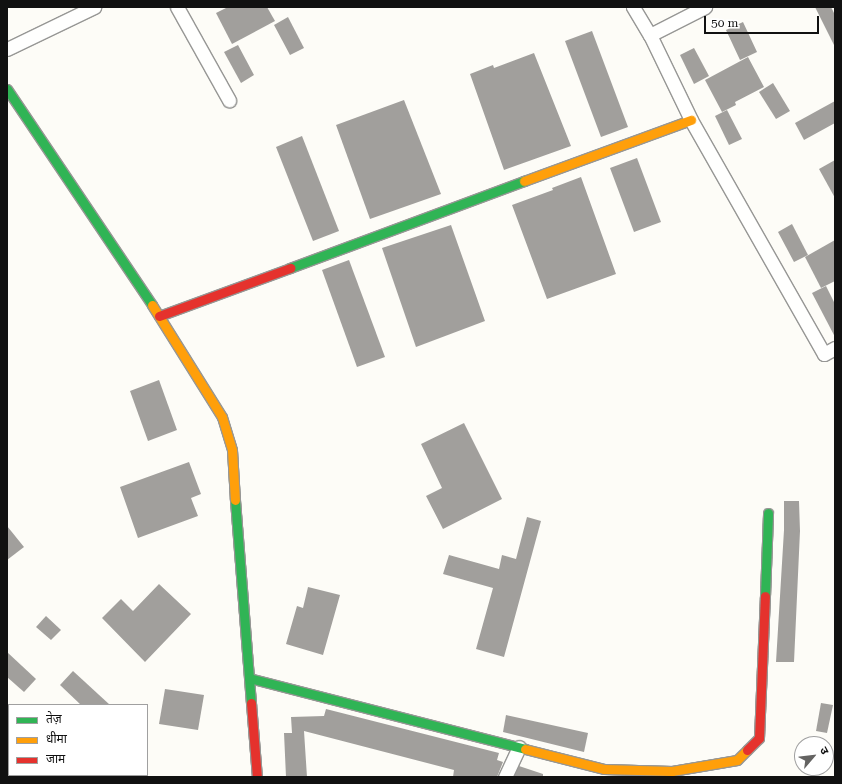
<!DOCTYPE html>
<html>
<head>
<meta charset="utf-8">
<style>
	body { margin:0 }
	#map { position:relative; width:842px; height:784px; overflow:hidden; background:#fdfcf7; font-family:"Roboto Serif","Noto Sans Devanagari",serif }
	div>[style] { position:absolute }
	.building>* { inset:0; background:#a19f9c }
	.roads { filter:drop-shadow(1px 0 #979795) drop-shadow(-1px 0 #979795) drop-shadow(0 1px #979795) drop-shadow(0 -1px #979795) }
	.street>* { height:13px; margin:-6.5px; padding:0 6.5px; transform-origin:6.5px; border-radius:6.5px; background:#fffffe }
	.fast>* { height:9px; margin:-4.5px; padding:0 4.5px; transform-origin:4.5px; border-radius:4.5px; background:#30b455 }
	.slow>* { height:9px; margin:-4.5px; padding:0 4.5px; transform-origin:4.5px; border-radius:4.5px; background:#ff9f0a }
	.jam>* { height:9px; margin:-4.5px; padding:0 4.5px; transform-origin:4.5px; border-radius:4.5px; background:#e5322d }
	span { translate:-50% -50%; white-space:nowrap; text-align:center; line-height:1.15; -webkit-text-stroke:4px #fff; paint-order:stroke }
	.frame { position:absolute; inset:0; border:8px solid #111; pointer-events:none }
	.legend { position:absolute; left:8px; top:704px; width:140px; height:72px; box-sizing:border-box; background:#fff; border:1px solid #a0a0a0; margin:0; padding:5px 7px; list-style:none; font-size:12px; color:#111 }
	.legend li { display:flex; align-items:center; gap:8px; height:20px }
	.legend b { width:20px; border:1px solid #a0a0a0 }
	.north { position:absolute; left:794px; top:736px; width:40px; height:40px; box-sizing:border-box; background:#fff; border:1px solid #a0a0a0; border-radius:50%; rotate:62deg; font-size:11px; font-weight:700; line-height:16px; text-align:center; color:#111 }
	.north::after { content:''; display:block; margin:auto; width:14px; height:18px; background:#646362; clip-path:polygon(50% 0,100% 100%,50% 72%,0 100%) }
	.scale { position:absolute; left:704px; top:16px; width:115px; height:18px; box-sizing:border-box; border:2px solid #111; border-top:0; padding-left:5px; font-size:12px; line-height:14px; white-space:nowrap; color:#111; -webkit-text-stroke:3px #fff; paint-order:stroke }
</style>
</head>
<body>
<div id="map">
	<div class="building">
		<div style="clip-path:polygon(228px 7px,267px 7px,275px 21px,232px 44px,216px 13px)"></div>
		<div style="clip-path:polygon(815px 7px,831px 7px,835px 15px,835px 47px)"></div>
		<div style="clip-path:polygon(288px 17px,304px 48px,290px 55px,274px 25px)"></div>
		<div style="clip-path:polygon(743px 22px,757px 52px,740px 60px,726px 30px)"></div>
		<div style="clip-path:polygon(592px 31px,628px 127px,601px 137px,565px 41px)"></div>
		<div style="clip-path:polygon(238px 45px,254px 75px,241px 83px,224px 52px)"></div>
		<div style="clip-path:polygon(694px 48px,709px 76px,694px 84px,680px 55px)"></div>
		<div style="clip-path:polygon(534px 53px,571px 146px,504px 170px,470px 74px,493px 65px,494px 68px)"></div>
		<div style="clip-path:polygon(748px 57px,764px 87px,735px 102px,736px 105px,722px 112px,705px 80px)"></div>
		<div style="clip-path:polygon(773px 83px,790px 111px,776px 119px,759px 92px)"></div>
		<div style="clip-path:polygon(404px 100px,441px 194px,370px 219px,336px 125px)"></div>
		<div style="clip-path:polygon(835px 101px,835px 123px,804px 140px,795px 123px)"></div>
		<div style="clip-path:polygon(727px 110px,742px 139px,729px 145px,715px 116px)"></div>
		<div style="clip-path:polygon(302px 136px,339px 231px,313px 241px,276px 147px)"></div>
		<div style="clip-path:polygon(637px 158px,661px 222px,634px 232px,610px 168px)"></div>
		<div style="clip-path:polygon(835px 160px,835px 198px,819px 169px)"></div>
		<div style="clip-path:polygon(581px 177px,616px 274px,547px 299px,512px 205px,553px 190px,552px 188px)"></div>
		<div style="clip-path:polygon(792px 224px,808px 255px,794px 262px,778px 232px)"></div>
		<div style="clip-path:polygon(451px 225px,485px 321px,416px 347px,382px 248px)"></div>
		<div style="clip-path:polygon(835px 240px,835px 281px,821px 288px,805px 257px)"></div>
		<div style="clip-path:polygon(349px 260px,385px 357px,357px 367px,322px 270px)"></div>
		<div style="clip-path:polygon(826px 286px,835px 304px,835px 337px,812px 293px)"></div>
		<div style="clip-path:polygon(159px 380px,177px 430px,148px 441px,130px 391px)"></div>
		<div style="clip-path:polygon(464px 423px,502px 499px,443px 529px,426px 496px,442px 488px,421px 444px)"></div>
		<div style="clip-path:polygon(189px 462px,201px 494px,191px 498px,198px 516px,138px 538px,120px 487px)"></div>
		<div style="clip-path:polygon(784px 501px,799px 501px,800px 531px,794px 662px,776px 662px,784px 530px)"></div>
		<div style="clip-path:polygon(527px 517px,541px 521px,504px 657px,476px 649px,493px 588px,443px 574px,449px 555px,499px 569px,502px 555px,516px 559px)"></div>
		<div style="clip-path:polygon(7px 526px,24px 547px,7px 560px)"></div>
		<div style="clip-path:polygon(159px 584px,191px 614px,145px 662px,102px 618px,121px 599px,133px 611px)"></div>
		<div style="clip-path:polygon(308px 587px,340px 595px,323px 655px,286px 644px,297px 606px,303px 608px)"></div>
		<div style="clip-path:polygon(46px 616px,61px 630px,51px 640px,36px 627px)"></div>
		<div style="clip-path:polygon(7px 652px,36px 679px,24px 692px,7px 677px)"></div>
		<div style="clip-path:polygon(73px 671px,110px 705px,81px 705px,60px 685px)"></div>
		<div style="clip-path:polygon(165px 689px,204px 695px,198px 730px,159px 724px)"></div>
		<div style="clip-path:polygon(821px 703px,833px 705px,827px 733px,816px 731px)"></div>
		<div style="clip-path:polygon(326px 709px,499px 753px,497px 760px,503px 762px,497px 777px,453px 777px,454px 770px,304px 731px,307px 777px,286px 777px,284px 733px,292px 733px,291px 717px,324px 716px)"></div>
		<div style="clip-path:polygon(506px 715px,588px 733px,584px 752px,503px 732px)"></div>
		<div style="clip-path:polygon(519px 766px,543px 774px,543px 777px,514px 777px)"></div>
	</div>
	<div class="roads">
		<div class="street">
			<div style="left:177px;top:7px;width:107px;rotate:60.8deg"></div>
			<div style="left:633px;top:7px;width:33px;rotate:59deg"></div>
			<div style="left:650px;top:35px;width:94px;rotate:64.2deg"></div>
			<div style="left:691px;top:120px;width:269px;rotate:60.4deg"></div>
			<div style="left:824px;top:354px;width:13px;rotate:-29deg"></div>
			<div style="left:650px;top:35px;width:62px;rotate:-27deg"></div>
			<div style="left:7px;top:49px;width:97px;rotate:-25.8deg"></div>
			<div style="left:505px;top:777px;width:33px;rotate:-65deg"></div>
		</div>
		<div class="fast">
			<div style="left:7px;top:89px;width:260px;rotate:56.1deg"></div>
			<div style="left:290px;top:268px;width:250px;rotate:-20.4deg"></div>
			<div style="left:235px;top:500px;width:204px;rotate:85.5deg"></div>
			<div style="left:765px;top:596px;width:83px;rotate:-87.9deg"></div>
			<div style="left:249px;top:678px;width:285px;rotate:14.4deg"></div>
		</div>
		<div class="slow">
			<div style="left:524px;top:181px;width:178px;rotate:-20.1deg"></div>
			<div style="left:152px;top:305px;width:132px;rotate:58deg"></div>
			<div style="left:222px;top:417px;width:34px;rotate:73deg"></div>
			<div style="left:232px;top:450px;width:50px;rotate:86.6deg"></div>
			<div style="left:525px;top:749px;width:81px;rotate:14.2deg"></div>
			<div style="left:604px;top:769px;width:68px;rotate:1.7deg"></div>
			<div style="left:672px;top:771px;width:66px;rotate:-9.6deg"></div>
			<div style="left:737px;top:760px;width:14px;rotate:-45deg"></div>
		</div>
		<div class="jam">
			<div style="left:159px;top:316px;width:140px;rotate:-20.1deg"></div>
			<div style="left:251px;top:703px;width:74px;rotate:85.4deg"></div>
			<div style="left:747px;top:750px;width:17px;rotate:-45deg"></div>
			<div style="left:759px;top:738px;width:142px;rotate:-87.6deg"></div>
		</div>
	</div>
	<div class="frame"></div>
	<ul class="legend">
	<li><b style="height:5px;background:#30b455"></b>तेज़</li>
	<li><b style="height:5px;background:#ff9f0a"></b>धीमा</li>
	<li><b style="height:5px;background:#e5322d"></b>जाम</li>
	</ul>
	<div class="north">उ</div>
	<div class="scale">50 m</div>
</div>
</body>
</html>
